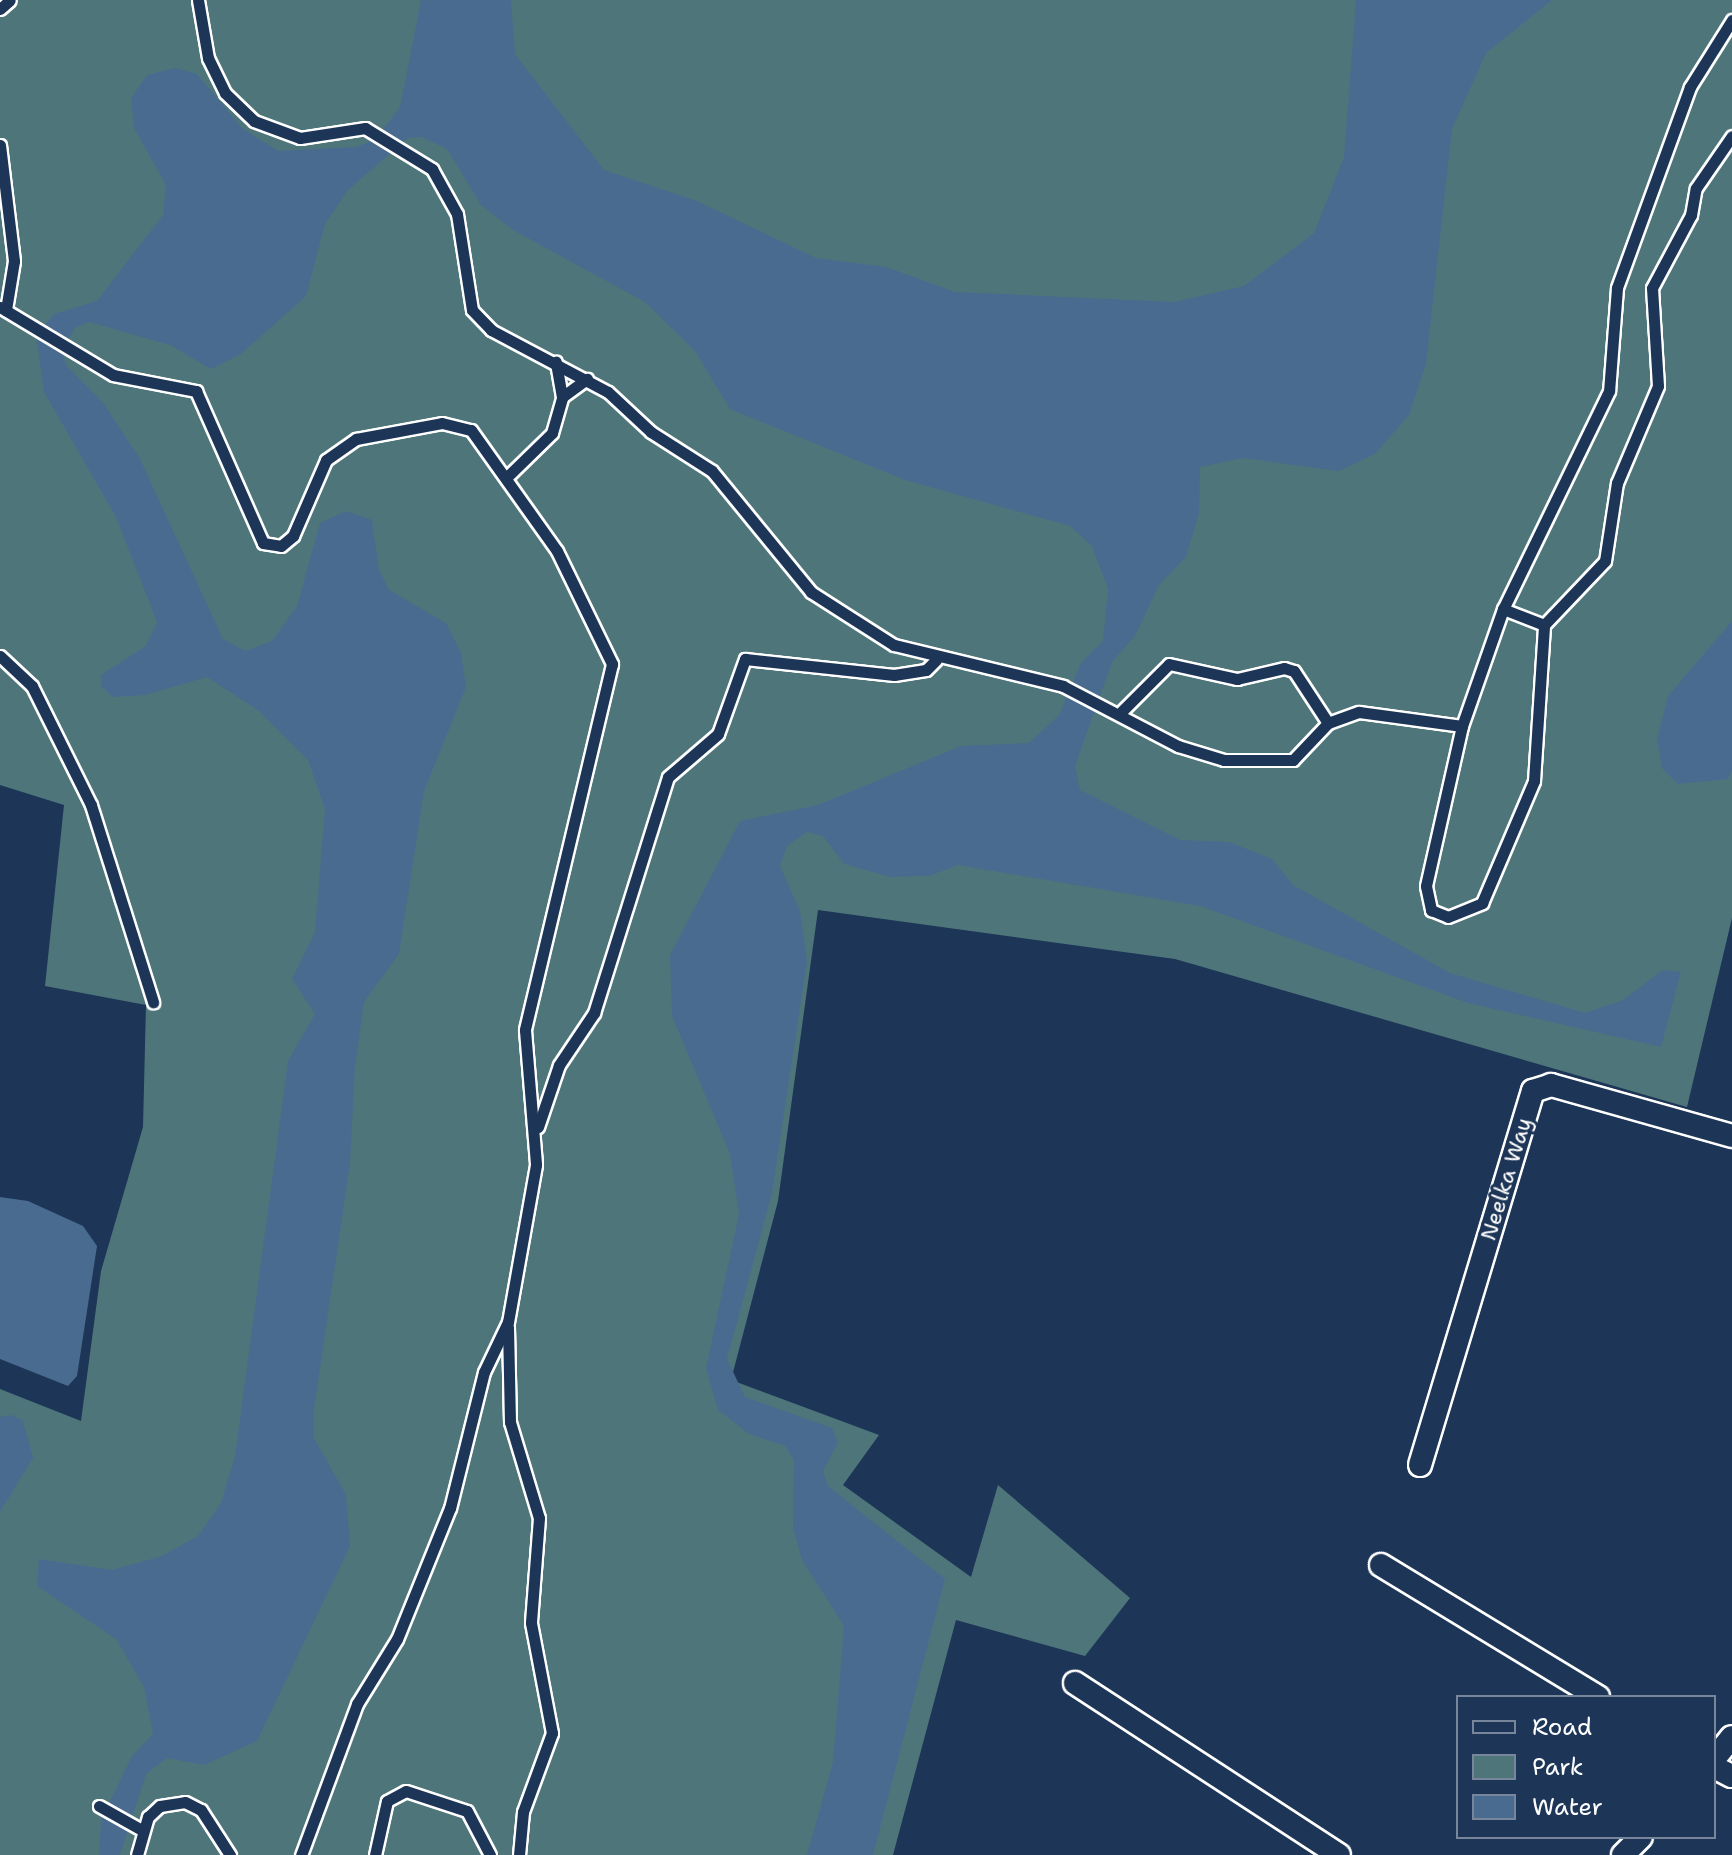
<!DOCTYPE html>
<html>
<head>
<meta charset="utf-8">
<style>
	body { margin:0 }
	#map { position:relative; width:1732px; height:1855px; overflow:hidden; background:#1d3557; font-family:"Shantell Sans",sans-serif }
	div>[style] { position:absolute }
	.green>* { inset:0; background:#4e767a }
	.water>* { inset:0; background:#496b90 }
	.roads { filter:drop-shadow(2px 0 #fff) drop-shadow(-2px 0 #fff) drop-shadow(0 2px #fff) drop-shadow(0 -2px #fff) }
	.lane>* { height:11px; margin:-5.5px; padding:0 5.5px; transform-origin:5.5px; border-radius:5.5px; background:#1d3557 }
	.street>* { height:22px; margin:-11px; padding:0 11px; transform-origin:11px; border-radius:11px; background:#1d3557 }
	span { translate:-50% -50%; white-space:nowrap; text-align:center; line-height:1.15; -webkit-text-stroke:6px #1d3557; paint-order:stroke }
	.street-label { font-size:22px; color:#fff }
	.legend { position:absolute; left:1456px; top:1695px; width:260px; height:144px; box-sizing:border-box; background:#1d3557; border:2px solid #77869a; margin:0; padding:10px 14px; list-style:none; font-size:24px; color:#fff }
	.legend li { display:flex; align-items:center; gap:16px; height:40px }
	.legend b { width:40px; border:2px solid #77869a }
</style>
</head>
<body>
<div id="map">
	<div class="green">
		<div style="clip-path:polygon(0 0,1732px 0,1732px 918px,1687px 1107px,1175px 959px,818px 910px,778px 1201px,731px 1380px,879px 1435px,843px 1485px,971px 1577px,998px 1485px,1130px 1598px,1085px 1656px,956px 1620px,893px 1855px,0 1855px,0 1389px,81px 1421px,101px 1271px,143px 1127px,146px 1005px,45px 986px,64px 805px,0 785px)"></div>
	</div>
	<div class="water">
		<div style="clip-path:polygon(421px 0,511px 0,515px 54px,604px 170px,697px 201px,816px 258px,886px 267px,955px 292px,1175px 302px,1244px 286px,1314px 233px,1344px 157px,1356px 0,1552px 0,1486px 53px,1452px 129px,1426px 364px,1409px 415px,1375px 454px,1339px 471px,1243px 458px,1200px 467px,1199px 513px,1186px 557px,1159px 585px,1135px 636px,1112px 662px,1075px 766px,1080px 790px,1180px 840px,1229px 842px,1272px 859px,1293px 885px,1450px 973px,1585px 1013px,1623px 1000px,1663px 970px,1681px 972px,1661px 1047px,1468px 1003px,1200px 906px,958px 865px,929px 876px,890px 877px,844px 864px,823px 836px,807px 832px,787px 846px,780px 866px,800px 911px,807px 961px,772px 1193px,727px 1359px,745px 1397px,832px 1428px,838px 1443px,823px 1471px,828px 1486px,945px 1579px,873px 1855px,807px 1855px,833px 1762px,844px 1626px,802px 1560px,793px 1528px,794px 1460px,785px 1446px,749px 1434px,718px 1410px,706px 1368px,739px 1214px,730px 1154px,672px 1016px,670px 955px,740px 821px,818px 805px,961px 746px,1029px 743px,1059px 715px,1081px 663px,1103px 641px,1108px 589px,1092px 546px,1070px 526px,905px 480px,730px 409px,695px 351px,645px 302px,513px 230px,481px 205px,447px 149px,422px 137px,408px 138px,348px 190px,325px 224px,306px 296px,241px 354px,211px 369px,170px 345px,89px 322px,75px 328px,63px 348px,65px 364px,104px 404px,140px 459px,223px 639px,245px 651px,272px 641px,297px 606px,320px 523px,346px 511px,372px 520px,379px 570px,389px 590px,446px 623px,461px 653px,466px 687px,424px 791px,399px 954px,364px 1002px,355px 1067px,350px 1164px,314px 1409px,314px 1438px,346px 1495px,350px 1546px,257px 1741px,204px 1765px,167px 1758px,146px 1774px,120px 1855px,99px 1855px,101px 1820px,132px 1756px,153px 1734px,144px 1687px,116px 1639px,37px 1586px,39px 1559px,112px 1570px,162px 1556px,198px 1536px,221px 1503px,235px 1456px,288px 1061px,315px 1014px,292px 979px,315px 932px,325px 809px,308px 760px,259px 711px,207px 677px,145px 695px,113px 697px,101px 686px,101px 675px,146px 646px,157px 622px,116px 517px,44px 392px,36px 335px,54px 314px,97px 301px,163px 215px,166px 185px,134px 128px,131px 98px,147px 75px,175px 68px,197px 74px,242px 128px,278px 151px,356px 147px,375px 140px,400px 107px)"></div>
		<div style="clip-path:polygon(1732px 621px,1732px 771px,1728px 779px,1678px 784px,1662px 768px,1657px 740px,1668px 696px)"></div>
		<div style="clip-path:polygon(0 1197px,28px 1201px,83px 1226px,97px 1246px,77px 1376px,68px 1386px,0 1359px)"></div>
		<div style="clip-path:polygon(12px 1415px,23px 1421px,33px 1458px,0 1512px,0 1417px)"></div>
	</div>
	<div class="roads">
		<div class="lane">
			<div style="left:198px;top:0;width:59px;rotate:80.2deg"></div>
			<div style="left:208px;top:58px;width:39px;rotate:64deg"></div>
			<div style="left:225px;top:93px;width:40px;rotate:44deg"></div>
			<div style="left:254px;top:121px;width:49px;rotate:20.3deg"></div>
			<div style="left:300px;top:138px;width:66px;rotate:-8.7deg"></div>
			<div style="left:365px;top:128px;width:79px;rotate:31.5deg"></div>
			<div style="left:432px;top:169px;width:51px;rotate:60.9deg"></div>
			<div style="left:457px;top:214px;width:97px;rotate:81.1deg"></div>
			<div style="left:472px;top:310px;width:28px;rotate:46deg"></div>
			<div style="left:491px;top:330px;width:132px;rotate:27.9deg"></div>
			<div style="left:608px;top:392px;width:59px;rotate:42.9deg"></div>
			<div style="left:651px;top:432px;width:72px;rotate:32.6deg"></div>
			<div style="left:712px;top:471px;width:156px;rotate:50.7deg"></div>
			<div style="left:811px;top:592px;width:98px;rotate:32.6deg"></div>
			<div style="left:894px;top:645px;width:174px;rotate:13.6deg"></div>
			<div style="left:1063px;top:686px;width:130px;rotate:27.6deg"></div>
			<div style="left:1178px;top:746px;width:48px;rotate:16.9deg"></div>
			<div style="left:1224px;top:760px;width:69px"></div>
			<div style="left:1293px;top:760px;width:51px;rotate:-46.6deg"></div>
			<div style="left:1328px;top:723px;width:33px;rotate:-20deg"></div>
			<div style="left:1359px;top:712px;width:104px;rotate:7.7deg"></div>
			<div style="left:0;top:9px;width:13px;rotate:-42deg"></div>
			<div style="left:1732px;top:20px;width:79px;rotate:122.1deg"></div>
			<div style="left:1690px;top:87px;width:214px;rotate:110deg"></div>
			<div style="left:1617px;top:288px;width:103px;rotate:94.4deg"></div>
			<div style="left:1609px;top:391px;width:242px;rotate:115.9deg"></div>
			<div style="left:1503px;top:609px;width:124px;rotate:109.3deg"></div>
			<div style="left:1462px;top:726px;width:164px;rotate:102.7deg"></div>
			<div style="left:1426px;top:886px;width:25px;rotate:78deg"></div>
			<div style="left:1431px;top:910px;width:18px;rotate:22deg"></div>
			<div style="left:1448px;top:917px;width:37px;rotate:-22deg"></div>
			<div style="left:1482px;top:903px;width:133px;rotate:-66.9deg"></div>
			<div style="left:1534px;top:781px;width:156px;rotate:-86.3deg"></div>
			<div style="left:1544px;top:625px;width:88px;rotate:-46.4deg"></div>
			<div style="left:1605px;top:561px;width:79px;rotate:-81.3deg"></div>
			<div style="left:1617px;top:483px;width:105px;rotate:-67.1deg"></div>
			<div style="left:1658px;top:386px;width:98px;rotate:-93.5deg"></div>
			<div style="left:1652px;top:288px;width:83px;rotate:-61.9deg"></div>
			<div style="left:1691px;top:215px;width:27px;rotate:-80deg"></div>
			<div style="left:1696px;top:188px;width:63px;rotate:-55.3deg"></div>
			<div style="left:0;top:145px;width:117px;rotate:83.1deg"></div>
			<div style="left:14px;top:261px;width:50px;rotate:99.3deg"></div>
			<div style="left:0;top:307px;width:132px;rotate:31deg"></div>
			<div style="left:113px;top:375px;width:85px;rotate:10.9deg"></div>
			<div style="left:196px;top:391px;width:166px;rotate:66.2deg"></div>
			<div style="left:263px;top:543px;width:18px;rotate:9deg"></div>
			<div style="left:281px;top:546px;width:16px;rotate:-40deg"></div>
			<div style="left:293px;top:536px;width:83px;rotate:-66.5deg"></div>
			<div style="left:326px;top:460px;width:37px;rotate:-35deg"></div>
			<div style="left:356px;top:439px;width:87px;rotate:-10.5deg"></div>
			<div style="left:442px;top:423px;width:30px;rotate:14deg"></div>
			<div style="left:471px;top:430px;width:148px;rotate:54.6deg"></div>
			<div style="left:557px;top:551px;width:126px;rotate:64deg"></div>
			<div style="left:612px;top:664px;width:376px;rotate:103.4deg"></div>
			<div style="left:525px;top:1030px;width:135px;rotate:85.3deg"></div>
			<div style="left:536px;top:1165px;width:159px;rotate:100.1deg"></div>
			<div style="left:508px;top:1322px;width:55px;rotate:115.6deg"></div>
			<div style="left:484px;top:1372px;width:140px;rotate:104deg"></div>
			<div style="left:450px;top:1508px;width:141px;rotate:112deg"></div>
			<div style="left:397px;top:1639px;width:76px;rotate:121.6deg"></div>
			<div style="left:357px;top:1704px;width:161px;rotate:110.3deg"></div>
			<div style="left:562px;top:397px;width:31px;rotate:-36deg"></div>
			<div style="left:509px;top:475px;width:60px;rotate:-44.3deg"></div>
			<div style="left:552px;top:433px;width:37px;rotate:-74deg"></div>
			<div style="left:562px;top:397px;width:36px;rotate:-100deg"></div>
			<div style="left:1503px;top:609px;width:44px;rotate:21.3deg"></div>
			<div style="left:0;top:656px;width:44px;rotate:43.2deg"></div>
			<div style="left:32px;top:686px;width:133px;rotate:63.6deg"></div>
			<div style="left:91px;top:805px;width:207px;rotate:72.5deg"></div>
			<div style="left:1122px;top:711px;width:66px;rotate:-45deg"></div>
			<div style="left:1169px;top:664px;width:70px;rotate:12.4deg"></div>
			<div style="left:1237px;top:679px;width:48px;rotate:-13.2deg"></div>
			<div style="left:1284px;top:668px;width:10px;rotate:17deg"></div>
			<div style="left:1294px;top:671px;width:62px;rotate:56.8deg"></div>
			<div style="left:538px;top:1127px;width:65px;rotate:-71.3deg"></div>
			<div style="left:559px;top:1065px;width:63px;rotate:-56.1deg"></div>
			<div style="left:594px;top:1013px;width:247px;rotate:-72.6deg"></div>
			<div style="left:668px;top:777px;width:66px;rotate:-40.7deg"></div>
			<div style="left:718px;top:734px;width:80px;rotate:-70.2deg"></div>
			<div style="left:745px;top:659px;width:150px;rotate:6.1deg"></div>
			<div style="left:894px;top:675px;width:32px;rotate:-9deg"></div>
			<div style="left:926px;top:670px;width:14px;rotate:-45deg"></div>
			<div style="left:508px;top:1327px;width:95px;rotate:88.8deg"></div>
			<div style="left:510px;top:1422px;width:100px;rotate:73.2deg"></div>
			<div style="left:539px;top:1518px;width:105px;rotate:94.4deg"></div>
			<div style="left:531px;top:1623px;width:112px;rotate:79.2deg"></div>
			<div style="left:552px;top:1733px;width:84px;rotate:110.2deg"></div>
			<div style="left:523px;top:1812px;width:43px;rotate:95.3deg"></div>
			<div style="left:99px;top:1806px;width:47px;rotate:29.3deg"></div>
			<div style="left:137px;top:1855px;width:40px;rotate:-74deg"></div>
			<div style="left:148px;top:1817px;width:16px;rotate:-43deg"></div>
			<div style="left:160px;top:1806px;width:25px;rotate:-9deg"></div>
			<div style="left:185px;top:1802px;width:18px;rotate:27deg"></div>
			<div style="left:201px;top:1810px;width:54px;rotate:57.2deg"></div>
			<div style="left:375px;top:1855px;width:55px;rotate:-77.5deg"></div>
			<div style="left:387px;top:1801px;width:21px;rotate:-28deg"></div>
			<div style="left:406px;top:1791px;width:64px;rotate:18.2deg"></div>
			<div style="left:467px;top:1811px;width:50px;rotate:62.4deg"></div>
		</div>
		<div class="street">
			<div style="left:1420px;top:1465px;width:391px;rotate:-73.2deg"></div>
			<div style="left:1533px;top:1091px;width:19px;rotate:-18deg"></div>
			<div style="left:1551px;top:1085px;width:188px;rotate:15.7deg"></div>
			<div style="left:1381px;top:1565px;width:254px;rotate:31.3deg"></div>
			<div style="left:1075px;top:1683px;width:315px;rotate:33.1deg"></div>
			<div style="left:1714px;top:1759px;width:28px;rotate:-51deg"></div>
			<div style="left:1714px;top:1767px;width:20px;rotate:27deg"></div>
			<div style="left:1623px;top:1855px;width:25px;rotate:-45deg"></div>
		</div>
	</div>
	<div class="street-label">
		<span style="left:1506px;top:1179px;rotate:-73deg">Neelka Way</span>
	</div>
	<ul class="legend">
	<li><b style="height:10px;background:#1d3557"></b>Road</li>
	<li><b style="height:22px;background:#4e767a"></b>Park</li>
	<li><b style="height:22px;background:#496b90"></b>Water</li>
	</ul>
</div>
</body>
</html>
